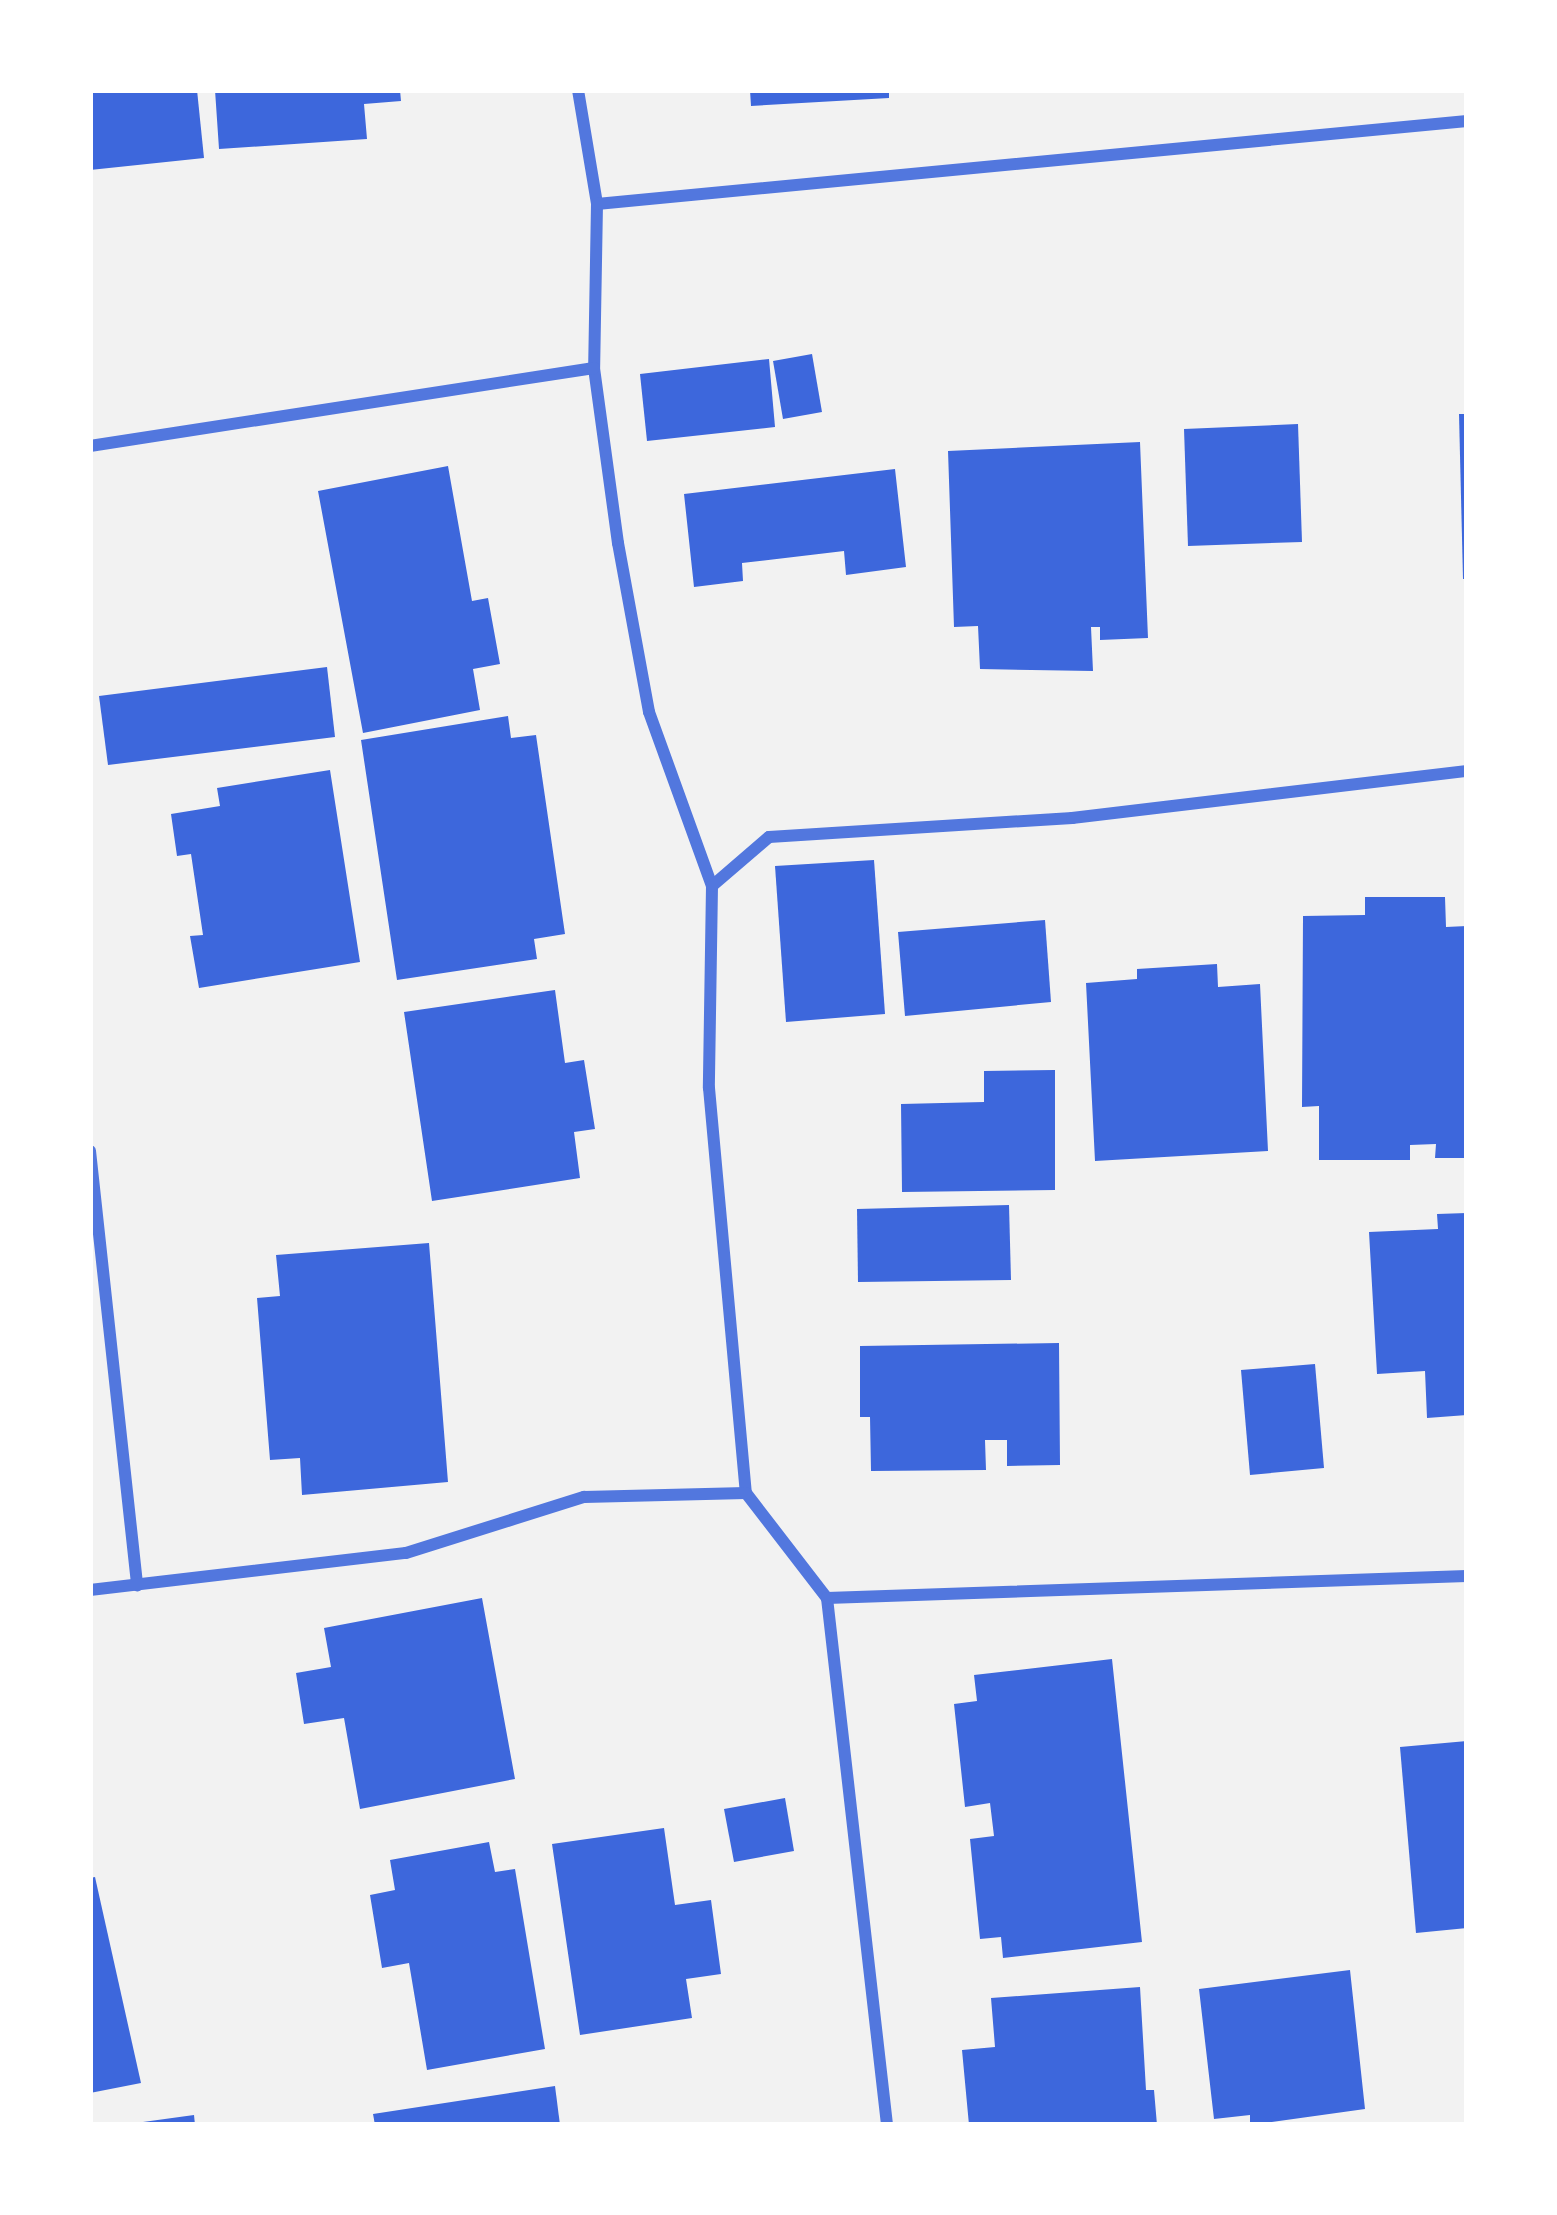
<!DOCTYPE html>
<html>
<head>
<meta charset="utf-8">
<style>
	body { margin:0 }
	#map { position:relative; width:1557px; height:2215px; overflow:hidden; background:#f2f2f2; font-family:"Source Serif 4",serif }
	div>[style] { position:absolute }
	.building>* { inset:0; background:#3d67dc }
	.minor>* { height:12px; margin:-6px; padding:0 6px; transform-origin:6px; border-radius:6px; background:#5277de }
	span { translate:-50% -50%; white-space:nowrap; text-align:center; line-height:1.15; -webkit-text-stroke:12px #fff; paint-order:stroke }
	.frame { position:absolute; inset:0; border:93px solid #fff; pointer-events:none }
</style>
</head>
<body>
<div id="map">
	<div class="building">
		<div style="clip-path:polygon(90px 90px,197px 90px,204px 158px,90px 170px)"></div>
		<div style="clip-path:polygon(215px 90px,400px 90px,401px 101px,364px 104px,367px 139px,219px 149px)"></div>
		<div style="clip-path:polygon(750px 90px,889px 90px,889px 98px,751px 106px)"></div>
		<div style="clip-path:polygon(812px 354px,822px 412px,783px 419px,773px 361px)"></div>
		<div style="clip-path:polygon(769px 359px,775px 427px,647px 441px,640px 374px)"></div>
		<div style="clip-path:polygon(1459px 414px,1467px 414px,1467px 579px,1463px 579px)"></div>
		<div style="clip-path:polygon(1298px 424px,1302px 542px,1188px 546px,1184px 429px)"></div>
		<div style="clip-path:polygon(1140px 442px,1148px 638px,1100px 640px,1100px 627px,1091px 627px,1093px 671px,980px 669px,978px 626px,954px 627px,948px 451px)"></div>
		<div style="clip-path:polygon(448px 466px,472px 601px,488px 598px,500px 664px,473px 669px,480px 710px,363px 733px,318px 491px)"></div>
		<div style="clip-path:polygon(895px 469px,906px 567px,846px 575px,844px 551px,742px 563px,743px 581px,694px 587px,684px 494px)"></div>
		<div style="clip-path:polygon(327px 667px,335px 737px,108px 765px,99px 696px)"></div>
		<div style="clip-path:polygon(508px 716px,511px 738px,536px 735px,565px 934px,534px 939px,537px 959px,397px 980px,361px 740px)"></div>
		<div style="clip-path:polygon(330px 770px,360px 962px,199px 988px,190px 936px,203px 935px,191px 854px,177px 856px,171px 814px,220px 806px,217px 788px)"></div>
		<div style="clip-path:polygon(874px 860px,885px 1014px,786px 1022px,775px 866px)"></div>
		<div style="clip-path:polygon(1365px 897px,1445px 897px,1446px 927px,1467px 926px,1467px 1158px,1435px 1158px,1436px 1144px,1410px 1145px,1410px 1160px,1319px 1160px,1319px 1106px,1302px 1107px,1303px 916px,1365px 915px)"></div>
		<div style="clip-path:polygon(1045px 920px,1051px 1002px,905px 1016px,898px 932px)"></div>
		<div style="clip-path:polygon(1217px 964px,1218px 987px,1260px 984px,1268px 1151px,1095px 1161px,1086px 983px,1137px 979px,1137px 969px)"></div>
		<div style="clip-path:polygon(555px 990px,565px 1063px,584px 1060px,595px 1129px,574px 1132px,580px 1178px,432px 1201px,404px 1012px)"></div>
		<div style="clip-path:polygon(1055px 1070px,1055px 1190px,902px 1192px,901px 1104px,984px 1102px,984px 1071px)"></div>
		<div style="clip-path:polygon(1009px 1205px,1011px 1280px,858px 1282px,857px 1209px)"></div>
		<div style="clip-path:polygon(1467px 1213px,1467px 1415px,1427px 1418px,1425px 1371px,1377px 1374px,1369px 1232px,1438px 1229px,1437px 1214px)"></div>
		<div style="clip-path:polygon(429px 1243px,448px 1482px,302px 1495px,300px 1458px,270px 1460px,257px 1298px,280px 1296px,276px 1255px)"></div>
		<div style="clip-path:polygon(1059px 1343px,1060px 1465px,1007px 1466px,1007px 1440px,985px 1440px,986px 1470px,871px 1471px,870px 1417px,860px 1417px,860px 1346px)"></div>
		<div style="clip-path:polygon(1315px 1364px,1324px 1468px,1250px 1475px,1241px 1370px)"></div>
		<div style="clip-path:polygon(482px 1598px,515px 1779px,360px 1809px,344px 1718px,304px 1724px,296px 1673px,331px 1667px,324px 1628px)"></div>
		<div style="clip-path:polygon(1112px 1659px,1142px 1942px,1003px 1958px,1001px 1937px,980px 1939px,970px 1839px,994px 1836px,990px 1803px,965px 1807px,954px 1704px,977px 1701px,974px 1675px)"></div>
		<div style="clip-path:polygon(1467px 1741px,1467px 1928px,1416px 1933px,1400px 1747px)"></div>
		<div style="clip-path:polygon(785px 1798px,794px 1851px,734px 1862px,724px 1809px)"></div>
		<div style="clip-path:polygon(664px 1828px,675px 1905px,711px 1900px,721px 1974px,686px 1979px,692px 2018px,580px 2035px,552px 1844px)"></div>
		<div style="clip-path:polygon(489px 1842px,495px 1872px,515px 1869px,545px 2049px,427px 2070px,409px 1963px,382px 1968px,370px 1895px,395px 1890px,390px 1860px)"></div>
		<div style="clip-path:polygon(95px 1877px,141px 2083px,90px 2093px,90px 1878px)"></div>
		<div style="clip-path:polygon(1350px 1970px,1365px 2109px,1250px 2125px,1250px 2115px,1214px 2119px,1199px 1989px)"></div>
		<div style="clip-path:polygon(1140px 1987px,1146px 2090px,1154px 2090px,1157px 2125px,969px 2125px,962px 2050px,995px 2047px,991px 1998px)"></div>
		<div style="clip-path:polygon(555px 2086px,560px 2125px,375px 2125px,373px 2114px)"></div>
		<div style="clip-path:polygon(194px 2115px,195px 2125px,143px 2125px,143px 2122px)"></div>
	</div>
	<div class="minor">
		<div style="left:578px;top:90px;width:116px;rotate:80.5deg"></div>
		<div style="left:597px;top:204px;width:164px;rotate:91deg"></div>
		<div style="left:594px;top:368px;width:177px;rotate:82.2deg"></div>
		<div style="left:618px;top:543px;width:172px;rotate:79.6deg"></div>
		<div style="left:649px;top:712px;width:185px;rotate:70.1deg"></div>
		<div style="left:712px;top:886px;width:202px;rotate:90.9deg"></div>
		<div style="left:709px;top:1088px;width:407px;rotate:84.8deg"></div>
		<div style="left:746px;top:1493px;width:133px;rotate:52.4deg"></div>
		<div style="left:827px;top:1598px;width:530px;rotate:83.5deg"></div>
		<div style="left:597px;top:204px;width:874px;rotate:-5.45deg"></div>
		<div style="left:90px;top:446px;width:510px;rotate:-8.8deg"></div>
		<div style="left:712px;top:886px;width:75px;rotate:-40.7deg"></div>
		<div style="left:769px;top:837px;width:304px;rotate:-3.6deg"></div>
		<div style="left:1072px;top:818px;width:398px;rotate:-6.8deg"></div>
		<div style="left:90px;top:1151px;width:437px;rotate:83.8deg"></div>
		<div style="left:90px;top:1590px;width:318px;rotate:-6.7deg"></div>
		<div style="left:406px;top:1553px;width:187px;rotate:-17.5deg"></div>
		<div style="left:584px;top:1497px;width:162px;rotate:-1.4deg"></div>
		<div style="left:827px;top:1598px;width:640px;rotate:-1.97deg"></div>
	</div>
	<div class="frame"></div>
</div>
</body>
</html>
